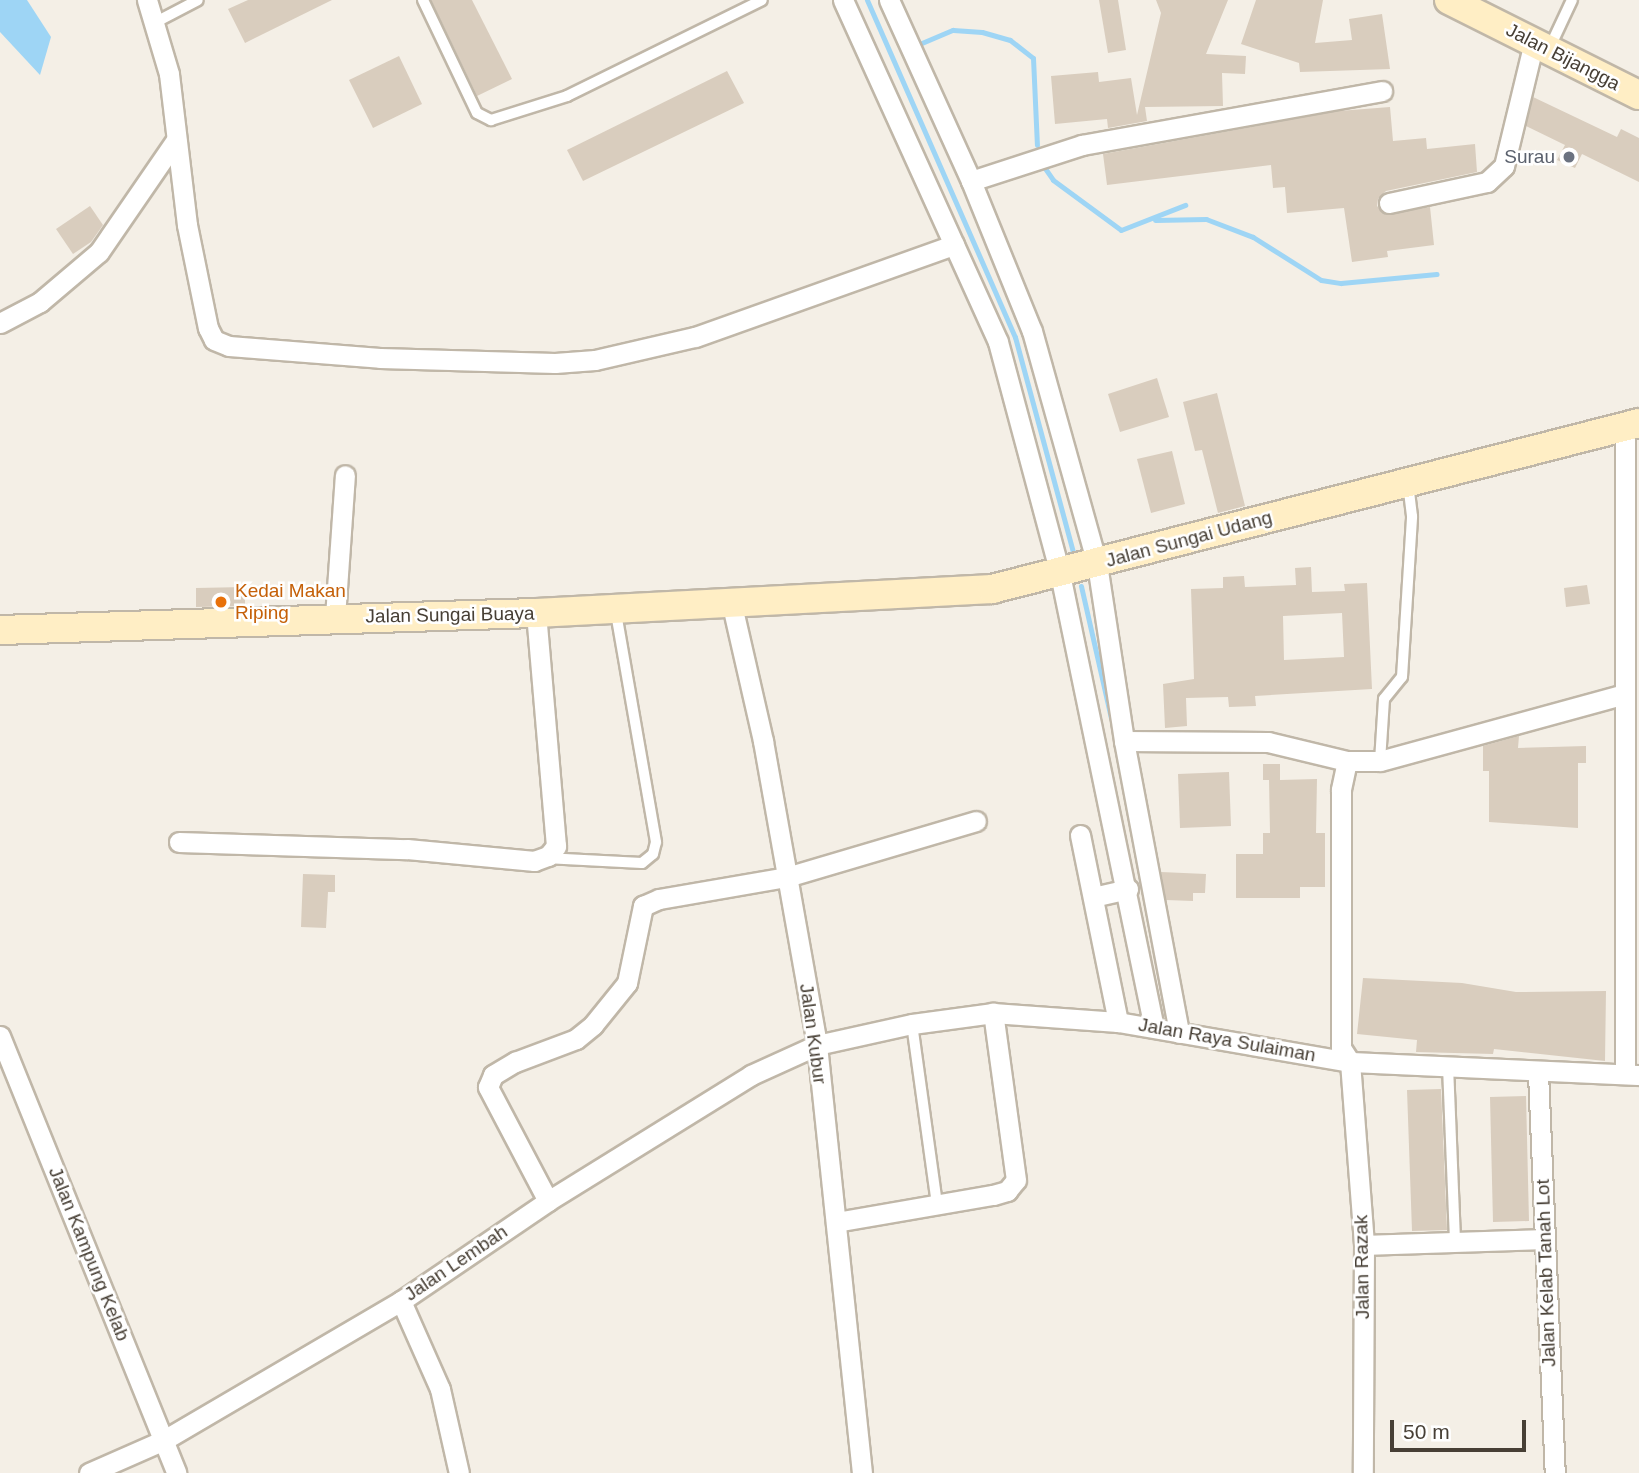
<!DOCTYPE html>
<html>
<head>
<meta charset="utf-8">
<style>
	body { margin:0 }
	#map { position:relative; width:1639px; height:1473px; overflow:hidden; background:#f4efe6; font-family:Helvetica,sans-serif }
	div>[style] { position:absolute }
	.water>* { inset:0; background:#9ed5f5 }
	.stream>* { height:5px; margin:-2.5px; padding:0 2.5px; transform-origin:2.5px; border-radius:2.5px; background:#9ed5f5 }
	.building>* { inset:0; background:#d9cdbe }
	.roads { filter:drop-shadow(2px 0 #c0b7a8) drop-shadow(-2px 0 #c0b7a8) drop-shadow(0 2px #c0b7a8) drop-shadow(0 -2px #c0b7a8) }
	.lane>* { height:10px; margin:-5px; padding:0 5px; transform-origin:5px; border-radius:5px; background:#fff }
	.street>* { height:19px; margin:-9.5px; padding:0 9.5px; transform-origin:9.5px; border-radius:9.5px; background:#fff }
	.secondary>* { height:28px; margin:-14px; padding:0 14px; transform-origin:14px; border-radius:14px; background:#ffeec5 }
	.dots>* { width:19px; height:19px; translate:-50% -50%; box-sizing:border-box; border:4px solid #fff; border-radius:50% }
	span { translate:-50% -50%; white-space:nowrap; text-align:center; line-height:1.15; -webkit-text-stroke:5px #fff; paint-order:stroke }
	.street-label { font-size:19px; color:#473f35 }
	.worship-label { font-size:19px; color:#5b616d }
	.right { translate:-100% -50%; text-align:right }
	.food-label { font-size:19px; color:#c56008 }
	.left { translate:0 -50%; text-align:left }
	.scale { position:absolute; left:1390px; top:1420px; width:136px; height:32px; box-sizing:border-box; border:4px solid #473f35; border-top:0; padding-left:9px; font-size:21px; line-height:24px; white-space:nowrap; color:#473f35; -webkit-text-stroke:5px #fff; paint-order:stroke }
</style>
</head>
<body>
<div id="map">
	<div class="water">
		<div style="clip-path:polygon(0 0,27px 0,51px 37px,40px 75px,0 32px)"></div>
	</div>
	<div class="stream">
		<div style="left:867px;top:0;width:368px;rotate:66.3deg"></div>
		<div style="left:1015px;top:337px;width:223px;rotate:74.9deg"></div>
		<div style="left:917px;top:45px;width:39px;rotate:-23deg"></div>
		<div style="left:953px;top:30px;width:29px;rotate:4deg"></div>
		<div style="left:982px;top:32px;width:29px;rotate:16deg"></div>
		<div style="left:1010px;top:40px;width:29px;rotate:38deg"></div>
		<div style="left:1033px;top:58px;width:87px;rotate:87.4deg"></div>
		<div style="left:1042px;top:164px;width:19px;rotate:55deg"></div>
		<div style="left:1053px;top:180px;width:84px;rotate:36.3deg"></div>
		<div style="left:1121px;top:230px;width:69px;rotate:-21.3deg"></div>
		<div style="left:1155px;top:220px;width:51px;rotate:-1.1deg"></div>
		<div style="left:1206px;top:219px;width:50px;rotate:21deg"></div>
		<div style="left:1253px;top:237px;width:80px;rotate:32.3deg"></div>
		<div style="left:1321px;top:280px;width:20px;rotate:9deg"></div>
		<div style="left:1341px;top:283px;width:96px;rotate:-5.4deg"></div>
		<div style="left:1081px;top:586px;width:135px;rotate:77.2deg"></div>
	</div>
	<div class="building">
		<div style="clip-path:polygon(248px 0,332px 0,245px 43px,228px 9px)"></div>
		<div style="clip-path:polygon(431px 0,472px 0,512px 79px,477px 96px)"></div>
		<div style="clip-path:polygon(1099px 0,1118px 0,1126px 50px,1108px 53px)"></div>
		<div style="clip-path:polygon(1156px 0,1228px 0,1206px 54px,1246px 56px,1245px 74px,1222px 73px,1223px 106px,1145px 107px,1147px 121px,1108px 128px,1107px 119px,1055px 124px,1051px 76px,1098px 72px,1099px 82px,1131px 78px,1137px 115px,1161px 13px)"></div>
		<div style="clip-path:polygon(1256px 0,1323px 0,1315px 43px,1352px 40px,1349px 19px,1382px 14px,1390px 69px,1300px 72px,1299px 63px,1241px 44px)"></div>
		<div style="clip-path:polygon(399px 56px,422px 104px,373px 128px,349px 80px)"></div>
		<div style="clip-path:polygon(727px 71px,744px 103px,583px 181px,567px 150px)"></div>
		<div style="clip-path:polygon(1533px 97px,1617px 137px,1621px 129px,1639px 138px,1639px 182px,1582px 154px,1575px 168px,1557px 160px,1565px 145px,1526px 126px)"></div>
		<div style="clip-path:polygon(1390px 107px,1393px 141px,1426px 138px,1427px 149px,1475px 144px,1477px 172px,1386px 191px,1378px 199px,1377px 206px,1386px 215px,1430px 207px,1434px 245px,1387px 251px,1388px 257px,1352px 262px,1344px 208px,1287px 213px,1285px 187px,1273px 188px,1271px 165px,1107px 185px,1103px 154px,1339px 111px)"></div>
		<div style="clip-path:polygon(90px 206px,103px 225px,91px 242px,73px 254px,56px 229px)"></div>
		<div style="clip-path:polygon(1157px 378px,1169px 417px,1120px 432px,1108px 394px)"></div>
		<div style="clip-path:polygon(1217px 393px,1245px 506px,1218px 513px,1202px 450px,1195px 451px,1183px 402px)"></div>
		<div style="clip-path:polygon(1172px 451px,1185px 504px,1151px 513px,1137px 459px)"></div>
		<div style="clip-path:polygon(evenodd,1311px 567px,1312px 592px,1345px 591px,1344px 584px,1367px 583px,1372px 689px,1255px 696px,1256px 706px,1229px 707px,1228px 697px,1186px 698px,1187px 726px,1165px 728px,1163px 684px,1194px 679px,1191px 589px,1223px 588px,1223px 577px,1244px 576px,1245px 587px,1296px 585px,1295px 568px,1311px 567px,1342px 613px,1344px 657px,1284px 660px,1283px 616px,1342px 613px)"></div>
		<div style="clip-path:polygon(1587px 585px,1590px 604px,1566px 607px,1564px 588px)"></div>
		<div style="clip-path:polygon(245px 587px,245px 606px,196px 607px,196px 588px)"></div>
		<div style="clip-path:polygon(1519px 736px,1518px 748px,1586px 746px,1586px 763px,1578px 763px,1578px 828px,1489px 822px,1489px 771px,1483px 771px,1483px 746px)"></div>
		<div style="clip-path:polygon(1263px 764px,1280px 764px,1280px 780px,1317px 779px,1316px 833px,1325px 833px,1325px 887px,1300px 887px,1300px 898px,1236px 898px,1236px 854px,1263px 854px,1263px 833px,1270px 833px,1269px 780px,1273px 780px,1263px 780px)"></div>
		<div style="clip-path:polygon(1229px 772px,1231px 826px,1180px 828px,1178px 774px)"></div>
		<div style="clip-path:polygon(1161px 872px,1206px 874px,1205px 893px,1193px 893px,1193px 901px,1166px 900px)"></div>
		<div style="clip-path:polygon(303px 874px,335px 875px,335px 892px,328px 892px,326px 928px,301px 927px)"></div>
		<div style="clip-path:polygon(1363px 978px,1462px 983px,1516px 992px,1606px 991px,1605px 1061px,1494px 1049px,1493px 1054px,1416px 1052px,1417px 1040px,1357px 1034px)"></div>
		<div style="clip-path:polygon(1441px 1089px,1447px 1230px,1412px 1231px,1407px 1090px)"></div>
		<div style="clip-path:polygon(1526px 1096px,1529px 1221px,1493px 1222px,1490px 1097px)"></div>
	</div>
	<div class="roads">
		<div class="lane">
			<div style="left:423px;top:0;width:125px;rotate:64.5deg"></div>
			<div style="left:477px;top:113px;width:16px;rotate:27deg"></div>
			<div style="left:491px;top:120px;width:80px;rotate:-17.5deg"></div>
			<div style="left:567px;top:96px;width:217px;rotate:-26.2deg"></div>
			<div style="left:156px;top:22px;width:47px;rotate:-27.6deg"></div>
			<div style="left:1549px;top:49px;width:54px;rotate:-64.9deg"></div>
			<div style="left:1380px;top:761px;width:62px;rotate:-86.3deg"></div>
			<div style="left:1384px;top:699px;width:28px;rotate:-51deg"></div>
			<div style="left:1402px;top:677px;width:161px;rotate:-86.4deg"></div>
			<div style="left:1412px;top:516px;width:32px;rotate:-97deg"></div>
			<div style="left:545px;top:858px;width:97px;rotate:3deg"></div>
			<div style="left:642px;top:863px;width:14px;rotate:-39deg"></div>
			<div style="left:653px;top:854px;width:12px;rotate:-76deg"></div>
			<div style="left:656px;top:842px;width:233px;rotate:-99.9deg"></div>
			<div style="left:912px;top:1024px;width:183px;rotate:82.1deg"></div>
			<div style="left:1448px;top:1066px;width:174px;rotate:87.7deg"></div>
		</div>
		<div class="street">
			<div style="left:147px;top:0;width:77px;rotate:73.4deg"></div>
			<div style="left:169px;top:74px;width:152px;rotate:83.2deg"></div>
			<div style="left:187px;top:225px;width:105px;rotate:78.5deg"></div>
			<div style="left:208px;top:328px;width:13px;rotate:63deg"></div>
			<div style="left:214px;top:340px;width:16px;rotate:22deg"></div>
			<div style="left:229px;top:346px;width:151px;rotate:4.5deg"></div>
			<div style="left:380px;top:358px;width:175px;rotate:1.6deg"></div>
			<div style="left:555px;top:363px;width:40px;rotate:-4.3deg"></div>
			<div style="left:595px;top:360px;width:103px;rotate:-13deg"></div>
			<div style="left:695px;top:337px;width:275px;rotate:-19.6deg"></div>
			<div style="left:843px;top:0;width:375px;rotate:65.6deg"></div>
			<div style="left:998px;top:342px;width:240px;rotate:75deg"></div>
			<div style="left:1060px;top:574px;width:463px;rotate:78.3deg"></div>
			<div style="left:889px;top:0;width:199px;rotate:65.6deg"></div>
			<div style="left:971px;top:181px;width:162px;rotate:67.9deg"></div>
			<div style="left:1032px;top:331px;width:242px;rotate:74.4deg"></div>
			<div style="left:1097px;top:564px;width:179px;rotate:81.3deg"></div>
			<div style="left:1124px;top:741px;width:297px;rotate:79.3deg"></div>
			<div style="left:971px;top:181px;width:117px;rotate:-18deg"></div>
			<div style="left:1082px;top:145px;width:305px;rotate:-10.2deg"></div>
			<div style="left:1389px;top:203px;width:100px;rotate:-12.1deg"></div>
			<div style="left:1487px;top:182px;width:23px;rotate:-43deg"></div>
			<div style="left:1504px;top:166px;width:128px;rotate:-76.4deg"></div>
			<div style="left:0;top:323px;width:45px;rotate:-27.7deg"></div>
			<div style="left:40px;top:302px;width:77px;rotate:-40.3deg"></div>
			<div style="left:99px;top:252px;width:136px;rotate:-55.5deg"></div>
			<div style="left:731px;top:601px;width:144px;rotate:77.1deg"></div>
			<div style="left:763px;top:741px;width:309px;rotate:79.9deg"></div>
			<div style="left:817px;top:1045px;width:430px;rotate:84deg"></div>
			<div style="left:335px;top:617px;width:142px;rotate:-86deg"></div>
			<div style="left:1124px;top:741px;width:144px;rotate:0.4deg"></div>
			<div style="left:1268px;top:742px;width:81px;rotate:13.5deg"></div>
			<div style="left:1347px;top:761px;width:33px"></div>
			<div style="left:1380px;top:761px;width:251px;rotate:-15.3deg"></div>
			<div style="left:1347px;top:761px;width:30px;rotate:102deg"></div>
			<div style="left:1341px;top:790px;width:258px;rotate:90deg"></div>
			<div style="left:1341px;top:1048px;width:17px;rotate:57deg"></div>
			<div style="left:1350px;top:1062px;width:184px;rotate:85.6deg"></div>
			<div style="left:1364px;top:1245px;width:228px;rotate:90.3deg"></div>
			<div style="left:1080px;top:835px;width:191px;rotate:78.5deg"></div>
			<div style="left:179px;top:842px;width:228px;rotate:1.8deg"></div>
			<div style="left:407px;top:849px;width:128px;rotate:5.4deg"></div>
			<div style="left:534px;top:861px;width:15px;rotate:-20deg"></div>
			<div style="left:548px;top:856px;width:13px;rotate:-51deg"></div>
			<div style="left:556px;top:846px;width:234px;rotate:-94.9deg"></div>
			<div style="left:1093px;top:897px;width:36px;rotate:-13deg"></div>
			<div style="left:0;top:1036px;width:471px;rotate:68deg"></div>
			<div style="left:1538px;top:1073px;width:400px;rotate:87.6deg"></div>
			<div style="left:1625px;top:1074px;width:647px;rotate:-90deg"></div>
			<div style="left:548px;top:1201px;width:129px;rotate:-117.8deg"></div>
			<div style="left:488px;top:1087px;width:13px;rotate:-67deg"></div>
			<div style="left:493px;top:1075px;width:26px;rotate:-31deg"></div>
			<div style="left:515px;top:1062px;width:65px;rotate:-20.7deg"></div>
			<div style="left:576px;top:1039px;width:22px;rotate:-39deg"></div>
			<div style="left:593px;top:1025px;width:54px;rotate:-51deg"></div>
			<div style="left:627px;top:983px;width:79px;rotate:-78.3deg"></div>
			<div style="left:643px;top:906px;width:17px;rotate:-24deg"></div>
			<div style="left:659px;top:899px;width:130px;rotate:-9.8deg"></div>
			<div style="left:787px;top:877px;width:197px;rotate:-16.5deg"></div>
			<div style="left:836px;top:1222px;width:159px;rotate:-9.8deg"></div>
			<div style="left:993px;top:1195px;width:15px;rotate:-16deg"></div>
			<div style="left:1007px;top:1191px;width:14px;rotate:-51deg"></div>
			<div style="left:1016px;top:1180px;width:169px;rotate:-97.8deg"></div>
			<div style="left:1364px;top:1245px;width:180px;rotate:-1.9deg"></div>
			<div style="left:401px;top:1301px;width:96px;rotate:66.1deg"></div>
			<div style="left:440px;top:1389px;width:86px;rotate:77.3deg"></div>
			<div style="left:89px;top:1473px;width:82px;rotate:-23.7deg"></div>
			<div style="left:164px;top:1440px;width:275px;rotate:-30.4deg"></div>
			<div style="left:401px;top:1301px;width:178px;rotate:-34.2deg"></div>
			<div style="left:548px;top:1201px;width:239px;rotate:-31.8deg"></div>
			<div style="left:751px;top:1075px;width:72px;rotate:-24.4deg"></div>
			<div style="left:817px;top:1045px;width:97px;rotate:-12.5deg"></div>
			<div style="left:912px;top:1024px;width:82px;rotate:-7.7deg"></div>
			<div style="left:993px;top:1013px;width:125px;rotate:4.1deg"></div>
			<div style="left:1118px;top:1022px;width:235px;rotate:9.8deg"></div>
			<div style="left:1350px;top:1062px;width:289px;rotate:2.6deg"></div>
		</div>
		<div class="secondary">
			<div style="left:1449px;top:0;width:212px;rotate:26.6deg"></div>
			<div style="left:0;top:630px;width:536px;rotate:-1.82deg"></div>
			<div style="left:536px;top:613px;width:457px;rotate:-3deg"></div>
			<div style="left:992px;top:589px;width:668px;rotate:-14.39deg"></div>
		</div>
	</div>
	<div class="dots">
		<div style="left:1569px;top:157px;background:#6b7280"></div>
		<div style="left:221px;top:602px;background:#e8710a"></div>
	</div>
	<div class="street-label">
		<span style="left:1563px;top:57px;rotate:27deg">Jalan Bijangga</span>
		<span style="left:1189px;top:539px;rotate:-15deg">Jalan Sungai Udang</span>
		<span style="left:450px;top:615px;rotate:-1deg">Jalan Sungai Buaya</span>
		<span style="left:813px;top:1034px;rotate:82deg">Jalan Kubur</span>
		<span style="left:1227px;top:1040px;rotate:10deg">Jalan Raya Sulaiman</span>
		<span style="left:89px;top:1254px;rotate:68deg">Jalan Kampung Kelab</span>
		<span style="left:456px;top:1263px;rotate:-34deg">Jalan Lembah</span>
		<span style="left:1362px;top:1267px;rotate:-91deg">Jalan Razak</span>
		<span style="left:1546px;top:1273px;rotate:-92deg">Jalan Kelab Tanah Lot</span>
	</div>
	<div class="worship-label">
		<span class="right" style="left:1555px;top:157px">Surau</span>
	</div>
	<div class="food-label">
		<span class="left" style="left:235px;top:602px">Kedai Makan<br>Riping</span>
	</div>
	<div class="scale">50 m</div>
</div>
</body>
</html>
